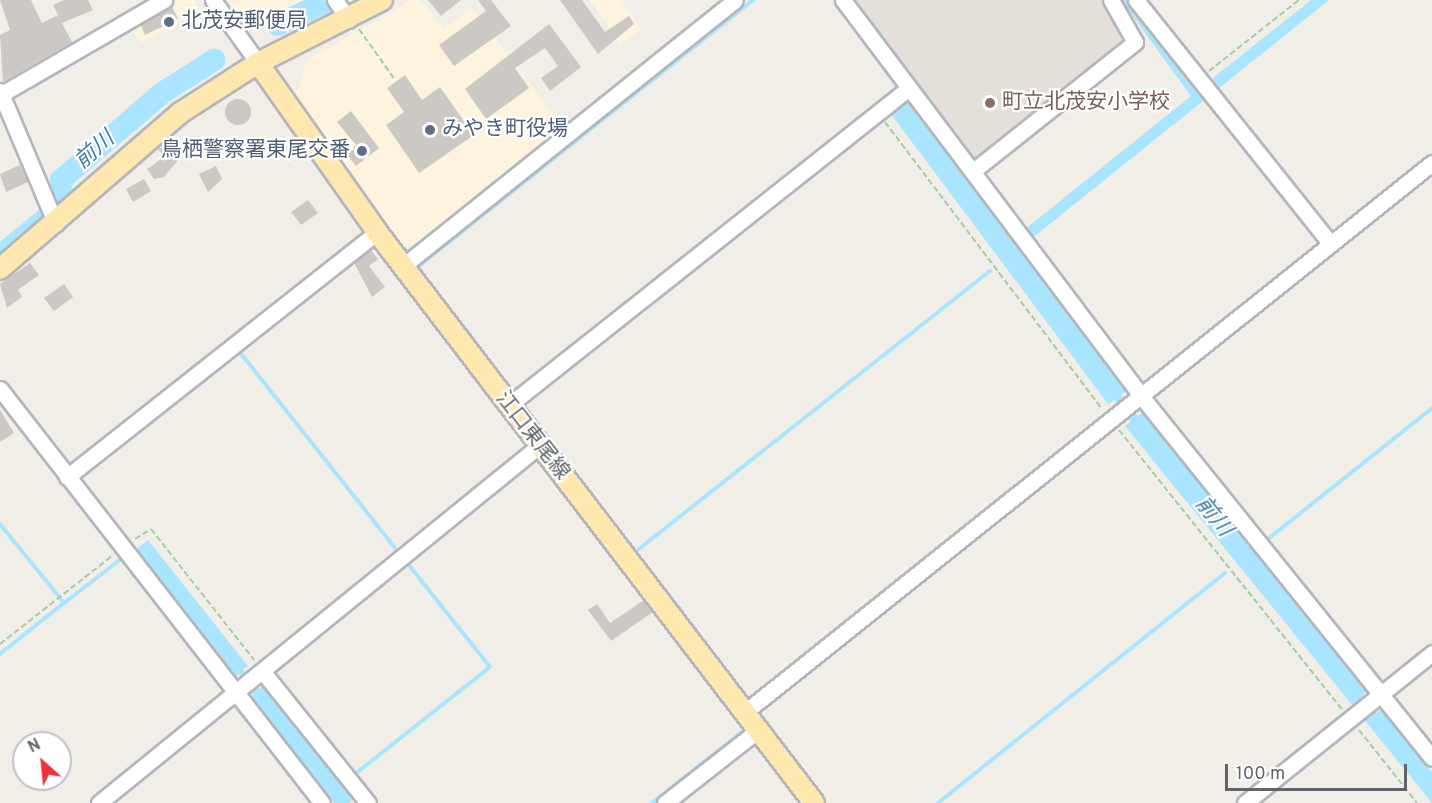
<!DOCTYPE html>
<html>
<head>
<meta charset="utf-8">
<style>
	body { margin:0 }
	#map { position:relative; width:1432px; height:803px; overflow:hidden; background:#f1eee8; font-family:Overpass,"Noto Sans JP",sans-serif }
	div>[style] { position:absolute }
	.commercial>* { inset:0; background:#fef3df }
	.education>* { inset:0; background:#e4dfd9 }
	.water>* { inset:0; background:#aae5ff }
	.stream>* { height:4px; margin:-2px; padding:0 2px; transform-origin:2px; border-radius:2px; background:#aae5ff }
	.river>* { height:22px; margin:-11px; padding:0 11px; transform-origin:11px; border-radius:11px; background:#aae5ff }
	.building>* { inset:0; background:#ccc9c5 }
	.round { border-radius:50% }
	.path>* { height:2px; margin-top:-1px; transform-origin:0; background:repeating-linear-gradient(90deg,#9ecda6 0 6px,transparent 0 9px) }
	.roads { filter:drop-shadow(2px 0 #b3b6ba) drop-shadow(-2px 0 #b3b6ba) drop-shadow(0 2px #b3b6ba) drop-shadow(0 -2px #b3b6ba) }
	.minor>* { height:15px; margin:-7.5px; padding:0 7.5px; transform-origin:7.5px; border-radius:7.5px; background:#fff }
	.major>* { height:20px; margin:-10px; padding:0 10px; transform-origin:10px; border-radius:10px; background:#ffe8af }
	.dots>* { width:16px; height:16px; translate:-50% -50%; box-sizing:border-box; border:3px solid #fff; border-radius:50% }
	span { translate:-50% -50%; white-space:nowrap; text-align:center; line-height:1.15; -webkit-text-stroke:4.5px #fff; paint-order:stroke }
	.service-label { font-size:21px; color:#4e5e75 }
	.left { translate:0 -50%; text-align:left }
	.right { translate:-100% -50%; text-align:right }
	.education-label { font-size:21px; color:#785e54 }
	.street-label { font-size:21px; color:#5f6468 }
	.water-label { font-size:22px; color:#3d7ba3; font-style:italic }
	.north { position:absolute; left:12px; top:731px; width:60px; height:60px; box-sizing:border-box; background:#fff; border:2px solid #bfc1c3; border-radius:50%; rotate:333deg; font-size:16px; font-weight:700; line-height:24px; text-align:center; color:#5f6468 }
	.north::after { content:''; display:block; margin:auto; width:21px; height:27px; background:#ed323c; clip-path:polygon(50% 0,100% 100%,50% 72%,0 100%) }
	.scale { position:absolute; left:1225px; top:764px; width:182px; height:27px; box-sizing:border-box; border:3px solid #5f6468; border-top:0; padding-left:8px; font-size:18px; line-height:21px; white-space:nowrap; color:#5f6468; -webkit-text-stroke:4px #fff; paint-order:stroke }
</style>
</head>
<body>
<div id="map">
	<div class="commercial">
		<div style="clip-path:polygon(171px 0,194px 0,202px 11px,141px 43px,127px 23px)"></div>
		<div style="clip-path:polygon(227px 0,309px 0,248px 29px)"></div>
		<div style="clip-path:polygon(412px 0,420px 0,444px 29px,472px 8px,564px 128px,415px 244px,404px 247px,296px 94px,307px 60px)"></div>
		<div style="clip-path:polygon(590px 0,621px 0,641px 30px,620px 44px)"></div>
	</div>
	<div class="education">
		<div style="clip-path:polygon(849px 0,1106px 0,1131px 42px,972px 163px)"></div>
	</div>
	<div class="water">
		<div style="clip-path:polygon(1121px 0,1127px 0,1198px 90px,1311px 0,1329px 0,1031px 239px,1024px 230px,1191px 96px)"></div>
		<div style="clip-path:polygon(908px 101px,1126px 391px,1121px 395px,1138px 416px,1144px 411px,1367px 691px,1362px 696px,1376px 713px,1381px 709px,1432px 772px,1432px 803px,1125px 426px,1131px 421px,1114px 400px,1108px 404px,891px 114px)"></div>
		<div style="clip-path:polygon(148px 540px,248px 666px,243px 670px,259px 689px,263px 686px,353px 799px,349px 803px,334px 803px,250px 697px,254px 693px,239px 674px,234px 677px,134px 551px)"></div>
	</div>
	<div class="stream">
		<div style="left:420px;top:265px;width:426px;rotate:-38.5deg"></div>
		<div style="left:256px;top:338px;width:21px;rotate:143deg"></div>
		<div style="left:239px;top:351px;width:258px;rotate:51.6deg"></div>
		<div style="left:84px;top:474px;width:198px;rotate:-38.4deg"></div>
		<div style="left:0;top:524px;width:102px;rotate:51deg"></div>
		<div style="left:64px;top:603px;width:72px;rotate:-37.7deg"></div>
		<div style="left:1268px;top:539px;width:210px;rotate:-38.6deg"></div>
		<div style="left:639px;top:549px;width:448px;rotate:-38.4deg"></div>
		<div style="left:0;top:654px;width:82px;rotate:-38.6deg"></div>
		<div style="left:355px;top:774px;width:172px;rotate:-38.4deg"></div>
		<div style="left:490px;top:667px;width:132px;rotate:-128.5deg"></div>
		<div style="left:652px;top:803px;width:113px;rotate:-38.2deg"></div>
		<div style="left:938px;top:803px;width:368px;rotate:-38.7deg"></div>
	</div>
	<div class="river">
		<div style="left:278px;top:25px;width:57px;rotate:-26.1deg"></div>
		<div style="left:0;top:256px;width:79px;rotate:-39.3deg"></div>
		<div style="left:61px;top:206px;width:26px;rotate:-90deg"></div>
		<div style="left:61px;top:180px;width:133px;rotate:-40.7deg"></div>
		<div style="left:162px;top:93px;width:62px;rotate:-32.4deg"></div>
	</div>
	<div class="building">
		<div style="clip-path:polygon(0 0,31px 0,42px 23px,58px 15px,53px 5px,64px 0,88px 0,93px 10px,62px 23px,72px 42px,3px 82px,0 35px,10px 30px)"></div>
		<div style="clip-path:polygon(428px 0,461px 0,441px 16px)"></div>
		<div style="clip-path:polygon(478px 0,491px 0,511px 26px,454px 66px,439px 45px,486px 11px)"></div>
		<div style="clip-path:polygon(560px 0,582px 0,605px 32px,629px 16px,634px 24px,598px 54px)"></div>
		<div style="clip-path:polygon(172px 6px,178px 19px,145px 35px,141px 25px)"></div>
		<div style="clip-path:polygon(549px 24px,581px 67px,550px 91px,541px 78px,558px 66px,545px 48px,515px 68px,529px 88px,486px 119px,465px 89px)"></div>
		<div style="clip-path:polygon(405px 75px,422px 100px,440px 87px,474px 135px,419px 173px,386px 125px,404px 112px,387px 88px)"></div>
		<div class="round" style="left:225px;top:99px;width:26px;height:26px"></div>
		<div style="clip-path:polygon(351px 111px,379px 148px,356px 166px,346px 153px,356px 145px,337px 122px)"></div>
		<div style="clip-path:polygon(175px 143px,180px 158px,164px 177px,154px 179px,147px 169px,164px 157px,158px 149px)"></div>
		<div style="clip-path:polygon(20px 165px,28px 182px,6px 192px,0 174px)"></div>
		<div style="clip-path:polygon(216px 166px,222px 179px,208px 192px,199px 174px)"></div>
		<div style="clip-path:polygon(144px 179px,151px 191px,133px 202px,126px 189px)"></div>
		<div style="clip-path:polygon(308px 200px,318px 213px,301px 225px,291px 212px)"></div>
		<div style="clip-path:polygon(371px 250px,378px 259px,369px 266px,385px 287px,372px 297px,354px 263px)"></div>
		<div style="clip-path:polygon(30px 263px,39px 275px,18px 290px,22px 297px,7px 308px,0 284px)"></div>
		<div style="clip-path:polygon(64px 284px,73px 297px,54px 311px,44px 298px)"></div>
		<div style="clip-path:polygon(0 410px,14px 433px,0 442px)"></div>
		<div style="clip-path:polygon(644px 600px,653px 612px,611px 641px,588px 610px,597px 604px,610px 623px)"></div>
	</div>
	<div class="path">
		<div style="left:359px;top:29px;width:62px;rotate:54.8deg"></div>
		<div style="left:1209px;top:71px;width:115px;rotate:-38.3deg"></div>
		<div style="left:885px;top:122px;width:360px;rotate:52.9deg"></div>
		<div style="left:1119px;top:430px;width:357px;rotate:51.4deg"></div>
		<div style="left:135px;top:539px;width:19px;rotate:-32deg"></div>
		<div style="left:151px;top:529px;width:167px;rotate:51.8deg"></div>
		<div style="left:0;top:644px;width:144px;rotate:-38.2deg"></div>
		<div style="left:1359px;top:730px;width:93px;rotate:51.5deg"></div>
	</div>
	<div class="roads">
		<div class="minor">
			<div style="left:213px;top:0;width:77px;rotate:54.5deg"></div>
			<div style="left:335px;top:0;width:24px;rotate:55deg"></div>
			<div style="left:843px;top:0;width:496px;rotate:53deg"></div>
			<div style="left:1141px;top:396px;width:464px;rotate:51.2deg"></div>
			<div style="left:1136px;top:0;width:312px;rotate:51.4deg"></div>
			<div style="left:0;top:91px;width:144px;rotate:67.2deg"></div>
			<div style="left:0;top:95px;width:190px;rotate:-30.1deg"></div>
			<div style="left:973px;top:171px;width:207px;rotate:-38.5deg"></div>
			<div style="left:1135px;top:42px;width:48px;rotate:-119.7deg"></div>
			<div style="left:403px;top:266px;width:425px;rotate:-38.7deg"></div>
			<div style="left:0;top:389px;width:524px;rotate:52.13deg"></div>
			<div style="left:509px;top:405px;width:510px;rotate:-38.4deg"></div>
			<div style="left:67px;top:477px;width:395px;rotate:-38.3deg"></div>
			<div style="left:263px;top:672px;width:168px;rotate:51.3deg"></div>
			<div style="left:745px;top:712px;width:879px;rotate:-38.63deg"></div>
			<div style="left:99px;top:803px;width:568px;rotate:-39.07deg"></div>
			<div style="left:665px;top:803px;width:118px;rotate:-38.1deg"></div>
			<div style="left:1245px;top:803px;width:240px;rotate:-38.7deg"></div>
		</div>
		<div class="major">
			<div style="left:258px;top:63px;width:207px;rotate:54.8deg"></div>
			<div style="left:377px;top:232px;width:719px;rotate:52.57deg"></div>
			<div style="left:0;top:269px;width:238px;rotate:-40.9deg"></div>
			<div style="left:180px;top:113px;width:93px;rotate:-32.7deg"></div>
			<div style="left:258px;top:63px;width:139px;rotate:-26.9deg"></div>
		</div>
	</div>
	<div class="dots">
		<div style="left:169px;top:22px;background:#5c6f8a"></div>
		<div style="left:990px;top:103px;background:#8d6e63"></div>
		<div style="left:430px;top:130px;background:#5c6f8a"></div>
		<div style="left:362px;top:151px;background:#5c6f8a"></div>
	</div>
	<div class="service-label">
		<span class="left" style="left:181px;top:22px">北茂安郵便局</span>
		<span class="left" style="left:442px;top:130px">みやき町役場</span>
		<span class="right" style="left:350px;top:151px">鳥栖警察署東尾交番</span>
	</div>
	<div class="education-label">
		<span class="left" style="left:1002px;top:103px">町立北茂安小学校</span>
	</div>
	<div class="street-label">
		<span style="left:532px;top:436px;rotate:52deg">江口東尾線</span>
	</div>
	<div class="water-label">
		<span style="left:95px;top:151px;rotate:-41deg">前川</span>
		<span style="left:1213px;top:517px;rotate:51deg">前川</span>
	</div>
	<div class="north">N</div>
	<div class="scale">100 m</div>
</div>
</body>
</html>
